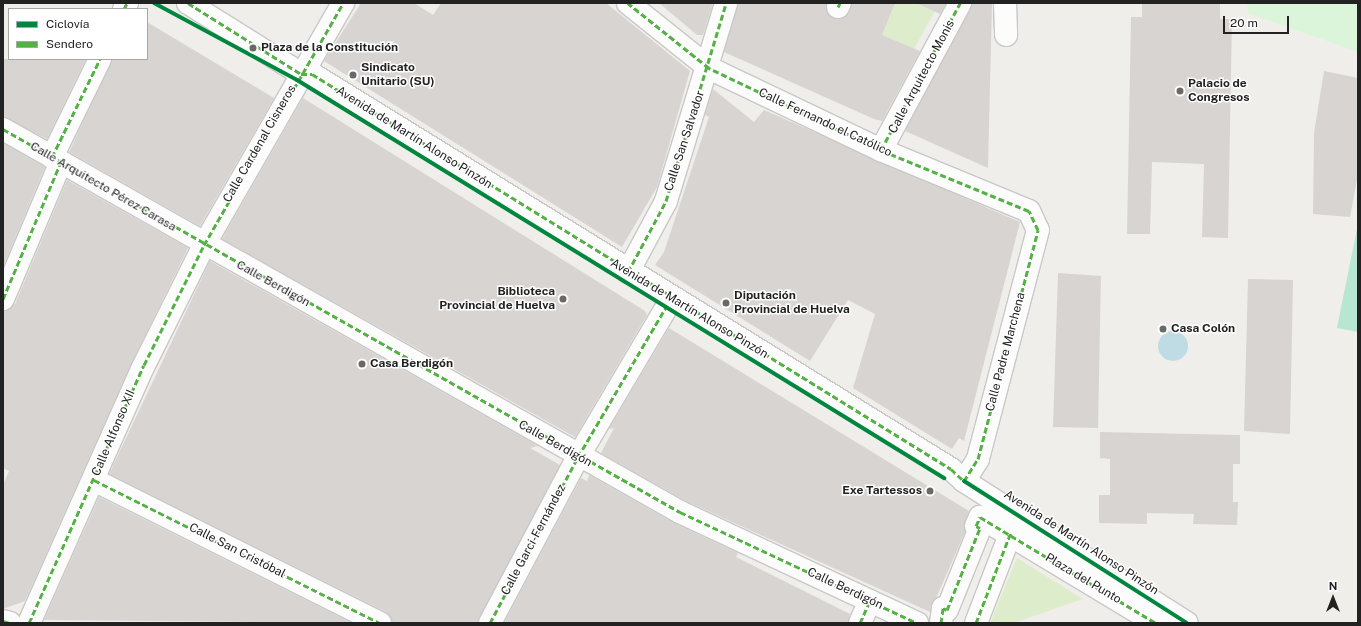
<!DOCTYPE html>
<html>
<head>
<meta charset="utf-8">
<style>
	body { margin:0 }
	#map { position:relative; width:1361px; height:626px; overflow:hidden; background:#f0eeeb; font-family:"Public Sans",sans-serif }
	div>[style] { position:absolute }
	.grass>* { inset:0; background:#ddeccb }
	.park>* { inset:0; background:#daf5da }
	.pitch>* { inset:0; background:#b7e6d2 }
	.water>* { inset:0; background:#bfdbe3 }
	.round { border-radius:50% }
	.building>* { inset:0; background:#d7d4d2 }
	.roads { filter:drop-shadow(1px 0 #c9c8c7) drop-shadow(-1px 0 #c9c8c7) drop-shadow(0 1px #c9c8c7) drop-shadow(0 -1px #c9c8c7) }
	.minor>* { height:22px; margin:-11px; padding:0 11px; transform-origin:11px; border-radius:11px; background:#fdfcfc }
	.quiet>* { height:3px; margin-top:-1.5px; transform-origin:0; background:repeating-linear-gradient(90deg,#55b145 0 6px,transparent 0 9px) }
	.cycleway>* { height:4px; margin:-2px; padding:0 2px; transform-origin:2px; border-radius:2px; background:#00873e }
	.dots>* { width:11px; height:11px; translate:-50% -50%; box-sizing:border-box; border:2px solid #fff; border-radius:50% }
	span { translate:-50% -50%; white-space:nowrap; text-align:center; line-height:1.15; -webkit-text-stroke:3px #fff; paint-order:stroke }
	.poi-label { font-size:12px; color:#222; font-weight:700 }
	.left { translate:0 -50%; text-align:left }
	.right { translate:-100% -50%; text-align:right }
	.street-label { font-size:12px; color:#222 }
	.frame { position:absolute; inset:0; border:4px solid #222; pointer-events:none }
	.legend { position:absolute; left:8px; top:8px; width:140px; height:52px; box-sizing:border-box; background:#fff; border:1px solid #a7a7a7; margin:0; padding:5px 7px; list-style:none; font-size:12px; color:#222 }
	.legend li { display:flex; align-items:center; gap:8px; height:20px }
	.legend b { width:20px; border:1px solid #a7a7a7 }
	.north { position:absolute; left:1313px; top:578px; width:40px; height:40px; -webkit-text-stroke:3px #fff; paint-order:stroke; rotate:0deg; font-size:11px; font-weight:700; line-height:16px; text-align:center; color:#222 }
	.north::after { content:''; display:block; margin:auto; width:14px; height:18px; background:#222; clip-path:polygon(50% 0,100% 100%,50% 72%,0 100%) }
	.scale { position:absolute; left:1223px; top:16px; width:66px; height:18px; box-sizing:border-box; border:2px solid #222; border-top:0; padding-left:5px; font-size:12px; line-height:14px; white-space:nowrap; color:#222; -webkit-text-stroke:3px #fff; paint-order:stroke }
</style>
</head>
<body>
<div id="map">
	<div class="grass">
		<div style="clip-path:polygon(895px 3px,916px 3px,935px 11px,914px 49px,882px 35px)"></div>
		<div style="clip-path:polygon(1017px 558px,1083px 599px,1013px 623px,990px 623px)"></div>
	</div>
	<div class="park">
		<div style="clip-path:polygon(1247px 3px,1358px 3px,1358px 52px,1248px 13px)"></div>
	</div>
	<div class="pitch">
		<div style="clip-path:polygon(1358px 224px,1358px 332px,1337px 328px)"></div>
	</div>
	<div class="water">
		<div class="round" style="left:1158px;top:331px;width:30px;height:30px"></div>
	</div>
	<div class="building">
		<div style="clip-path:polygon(361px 3px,414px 3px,433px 15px,441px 3px,606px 3px,690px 71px,657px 187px,622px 247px,324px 61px)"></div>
		<div style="clip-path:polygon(659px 3px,713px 3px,703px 35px,697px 35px)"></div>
		<div style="clip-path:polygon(738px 3px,826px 3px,828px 14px,838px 19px,849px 13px,852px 3px,895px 3px,882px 35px,920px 51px,882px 121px,874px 119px,724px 52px)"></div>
		<div style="clip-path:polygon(916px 3px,946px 3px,940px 14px)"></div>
		<div style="clip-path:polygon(972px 3px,992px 3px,988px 168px,905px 131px)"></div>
		<div style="clip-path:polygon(1142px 3px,1220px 3px,1220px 19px,1232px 19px,1228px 238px,1202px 237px,1204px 164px,1152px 162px,1150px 234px,1127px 234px,1131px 17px,1142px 17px)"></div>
		<div style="clip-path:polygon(147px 22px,274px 98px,200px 226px,69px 152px,112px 59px,147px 59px)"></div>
		<div style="clip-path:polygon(3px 59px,86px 59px,47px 139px,3px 117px)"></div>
		<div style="clip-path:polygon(1324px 71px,1358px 78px,1358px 174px,1350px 217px,1313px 214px,1314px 133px)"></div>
		<div style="clip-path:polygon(713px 89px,754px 122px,764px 110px,1020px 222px,964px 441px,959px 438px,952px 449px,853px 388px,875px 314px,848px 300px,810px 361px,655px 265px,664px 252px,709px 117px,705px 115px)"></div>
		<div style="clip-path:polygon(303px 98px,645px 311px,647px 315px,575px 437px,222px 239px)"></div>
		<div style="clip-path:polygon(3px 143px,45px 167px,3px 267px)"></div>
		<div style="clip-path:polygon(67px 180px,188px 248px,133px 360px,25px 601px,3px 609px,3px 485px,9px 471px,3px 468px,3px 311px,15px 304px)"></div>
		<div style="clip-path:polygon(210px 261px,538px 446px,530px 448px,560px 465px,478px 623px,392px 623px,386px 612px,109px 474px)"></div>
		<div style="clip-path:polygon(1058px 273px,1101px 276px,1098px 428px,1053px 427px)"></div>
		<div style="clip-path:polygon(1248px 279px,1293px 280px,1290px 434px,1244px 431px)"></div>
		<div style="clip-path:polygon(669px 328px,969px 511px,965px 532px,930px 612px,686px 501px,601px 453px,614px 428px,609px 429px)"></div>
		<div style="clip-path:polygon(1100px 432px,1240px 435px,1240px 464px,1233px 464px,1233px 502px,1238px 502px,1237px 525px,1193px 524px,1194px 514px,1147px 513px,1147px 524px,1099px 523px,1099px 495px,1110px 495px,1110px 459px,1100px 458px)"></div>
		<div style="clip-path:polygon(589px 475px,674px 523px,738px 553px,736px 557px,850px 614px,848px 623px,504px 623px,581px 478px,587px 481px)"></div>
		<div style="clip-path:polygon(99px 497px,352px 623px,44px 620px)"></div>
	</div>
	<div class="roads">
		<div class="minor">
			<div style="left:188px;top:3px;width:133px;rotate:32.1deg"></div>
			<div style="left:301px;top:74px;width:11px"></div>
			<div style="left:312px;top:74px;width:751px;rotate:31.72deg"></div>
			<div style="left:951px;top:469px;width:18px;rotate:43deg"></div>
			<div style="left:964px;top:481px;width:264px;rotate:32.5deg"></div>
			<div style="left:628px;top:3px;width:104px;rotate:38.7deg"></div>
			<div style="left:709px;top:68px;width:191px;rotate:25.5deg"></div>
			<div style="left:881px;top:150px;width:160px;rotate:22.4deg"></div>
			<div style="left:1029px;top:211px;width:21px;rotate:65deg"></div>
			<div style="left:1038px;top:230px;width:237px;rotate:104.7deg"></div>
			<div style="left:978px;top:459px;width:26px;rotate:122deg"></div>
			<div style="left:1005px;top:3px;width:32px;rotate:88deg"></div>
			<div style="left:838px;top:7px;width:4px;rotate:-63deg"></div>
			<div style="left:124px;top:9px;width:7px;rotate:-63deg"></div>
			<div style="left:3px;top:129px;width:778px;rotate:29.5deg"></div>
			<div style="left:680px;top:512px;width:262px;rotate:25.1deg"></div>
			<div style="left:881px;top:150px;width:167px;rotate:-61.7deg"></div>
			<div style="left:52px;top:157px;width:109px;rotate:-63.9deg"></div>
			<div style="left:628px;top:272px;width:81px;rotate:-61.8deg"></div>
			<div style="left:666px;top:201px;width:207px;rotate:-73.1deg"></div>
			<div style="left:3px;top:299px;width:149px;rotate:-67.1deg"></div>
			<div style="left:94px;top:480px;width:320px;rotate:26.6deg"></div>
			<div style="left:3px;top:621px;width:7px;rotate:16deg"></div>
			<div style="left:29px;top:623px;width:282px;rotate:-66deg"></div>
			<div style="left:144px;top:365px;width:134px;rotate:-63.4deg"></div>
			<div style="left:204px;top:245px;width:279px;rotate:-60.1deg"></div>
			<div style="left:490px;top:623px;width:188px;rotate:-62.1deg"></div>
			<div style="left:578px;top:457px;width:185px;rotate:-59.4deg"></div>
			<div style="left:860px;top:623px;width:24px;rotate:-66deg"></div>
			<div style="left:941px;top:623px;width:15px;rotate:-82deg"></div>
			<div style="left:943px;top:608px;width:4px;rotate:27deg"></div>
			<div style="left:947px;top:610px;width:88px;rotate:-68.1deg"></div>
			<div style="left:980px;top:528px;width:4px;rotate:-153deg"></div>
			<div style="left:976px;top:526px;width:10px;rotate:-66deg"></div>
			<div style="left:980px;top:517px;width:205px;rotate:31.1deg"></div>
			<div style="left:976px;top:623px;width:97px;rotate:-69deg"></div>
		</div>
	</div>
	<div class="quiet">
		<div style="left:188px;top:3px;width:133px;rotate:32.1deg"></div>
		<div style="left:301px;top:74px;width:11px"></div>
		<div style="left:312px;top:74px;width:751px;rotate:31.72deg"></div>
		<div style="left:951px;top:469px;width:18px;rotate:43deg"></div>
		<div style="left:964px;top:481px;width:26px;rotate:-58deg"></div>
		<div style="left:978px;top:459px;width:237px;rotate:-75.3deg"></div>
		<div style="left:1038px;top:230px;width:21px;rotate:-115deg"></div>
		<div style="left:1029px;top:211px;width:160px;rotate:-157.6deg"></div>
		<div style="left:881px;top:150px;width:191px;rotate:-154.5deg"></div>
		<div style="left:709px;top:68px;width:104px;rotate:-141.3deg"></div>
		<div style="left:838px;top:7px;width:4px;rotate:-63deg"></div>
		<div style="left:124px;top:9px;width:7px;rotate:-63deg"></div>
		<div style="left:3px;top:129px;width:778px;rotate:29.5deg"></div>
		<div style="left:680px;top:512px;width:262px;rotate:25.1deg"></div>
		<div style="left:881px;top:150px;width:167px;rotate:-61.7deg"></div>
		<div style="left:52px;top:157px;width:109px;rotate:-63.9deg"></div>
		<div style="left:628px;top:272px;width:81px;rotate:-61.8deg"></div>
		<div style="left:666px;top:201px;width:207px;rotate:-73.1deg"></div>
		<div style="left:3px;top:299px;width:149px;rotate:-67.1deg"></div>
		<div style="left:94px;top:480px;width:320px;rotate:26.6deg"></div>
		<div style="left:3px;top:621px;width:7px;rotate:16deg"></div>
		<div style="left:29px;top:623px;width:282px;rotate:-66deg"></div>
		<div style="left:144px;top:365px;width:134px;rotate:-63.4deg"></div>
		<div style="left:204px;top:245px;width:279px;rotate:-60.1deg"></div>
		<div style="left:490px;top:623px;width:188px;rotate:-62.1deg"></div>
		<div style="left:578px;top:457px;width:176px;rotate:-59.6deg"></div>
		<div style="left:860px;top:623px;width:24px;rotate:-66deg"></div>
		<div style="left:941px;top:623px;width:15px;rotate:-82deg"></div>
		<div style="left:943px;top:608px;width:4px;rotate:27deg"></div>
		<div style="left:947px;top:610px;width:88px;rotate:-68.1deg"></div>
		<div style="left:980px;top:528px;width:4px;rotate:-153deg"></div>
		<div style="left:976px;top:526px;width:10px;rotate:-66deg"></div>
		<div style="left:980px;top:517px;width:205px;rotate:31.1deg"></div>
		<div style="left:976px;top:623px;width:97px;rotate:-69deg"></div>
	</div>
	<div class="cycleway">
		<div style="left:154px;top:3px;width:162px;rotate:28.3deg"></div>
		<div style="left:297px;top:80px;width:760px;rotate:31.6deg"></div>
		<div style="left:964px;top:481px;width:264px;rotate:32.5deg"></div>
	</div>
	<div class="dots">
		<div style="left:253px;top:48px;background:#6a6968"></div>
		<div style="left:353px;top:75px;background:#6a6968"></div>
		<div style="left:1180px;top:91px;background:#6a6968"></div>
		<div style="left:563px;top:299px;background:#6a6968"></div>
		<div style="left:726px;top:303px;background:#6a6968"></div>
		<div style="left:1163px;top:329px;background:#6a6968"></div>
		<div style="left:362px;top:364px;background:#6a6968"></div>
		<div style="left:930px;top:491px;background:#6a6968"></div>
	</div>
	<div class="poi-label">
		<span class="left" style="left:261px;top:48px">Plaza de la Constitución</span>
		<span class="left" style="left:361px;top:75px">Sindicato<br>Unitario (SU)</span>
		<span class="left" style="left:1188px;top:91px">Palacio de<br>Congresos</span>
		<span class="right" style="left:555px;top:299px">Biblioteca<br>Provincial de Huelva</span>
		<span class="left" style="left:734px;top:303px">Diputación<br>Provincial de Huelva</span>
		<span class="left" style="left:1171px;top:329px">Casa Colón</span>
		<span class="left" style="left:370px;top:364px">Casa Berdigón</span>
		<span class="right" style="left:922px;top:491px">Exe Tartessos</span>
	</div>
	<div class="street-label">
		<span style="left:922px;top:77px;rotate:-62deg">Calle Arquitecto Monis</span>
		<span style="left:825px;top:123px;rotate:25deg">Calle Fernando el Católico</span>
		<span style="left:414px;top:138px;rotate:32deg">Avenida de Martín Alonso Pinzón</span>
		<span style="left:685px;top:141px;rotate:-72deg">Calle San Salvador</span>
		<span style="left:260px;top:144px;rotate:-60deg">Calle Cardenal Cisneros</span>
		<span style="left:103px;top:187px;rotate:30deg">Calle Arquitecto Pérez Carasa</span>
		<span style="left:273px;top:284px;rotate:29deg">Calle Berdigón</span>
		<span style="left:689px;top:309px;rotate:31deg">Avenida de Martín Alonso Pinzón</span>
		<span style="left:1006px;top:352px;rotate:-75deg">Calle Padre Marchena</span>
		<span style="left:114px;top:433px;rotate:-67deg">Calle Alfonso XII</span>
		<span style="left:555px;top:444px;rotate:29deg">Calle Berdigón</span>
		<span style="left:534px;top:540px;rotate:-62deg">Calle Garci-Fernández</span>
		<span style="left:1081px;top:543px;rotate:33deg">Avenida de Martín Alonso Pinzón</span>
		<span style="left:237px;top:551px;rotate:27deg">Calle San Cristóbal</span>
		<span style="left:1083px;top:579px;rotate:31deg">Plaza del Punto</span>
		<span style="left:845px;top:589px;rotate:25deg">Calle Berdigón</span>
	</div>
	<div class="frame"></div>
	<ul class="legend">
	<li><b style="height:5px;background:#00873e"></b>Ciclovía</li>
	<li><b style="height:5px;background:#55b145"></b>Sendero</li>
	</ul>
	<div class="north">N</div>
	<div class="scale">20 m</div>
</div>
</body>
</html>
